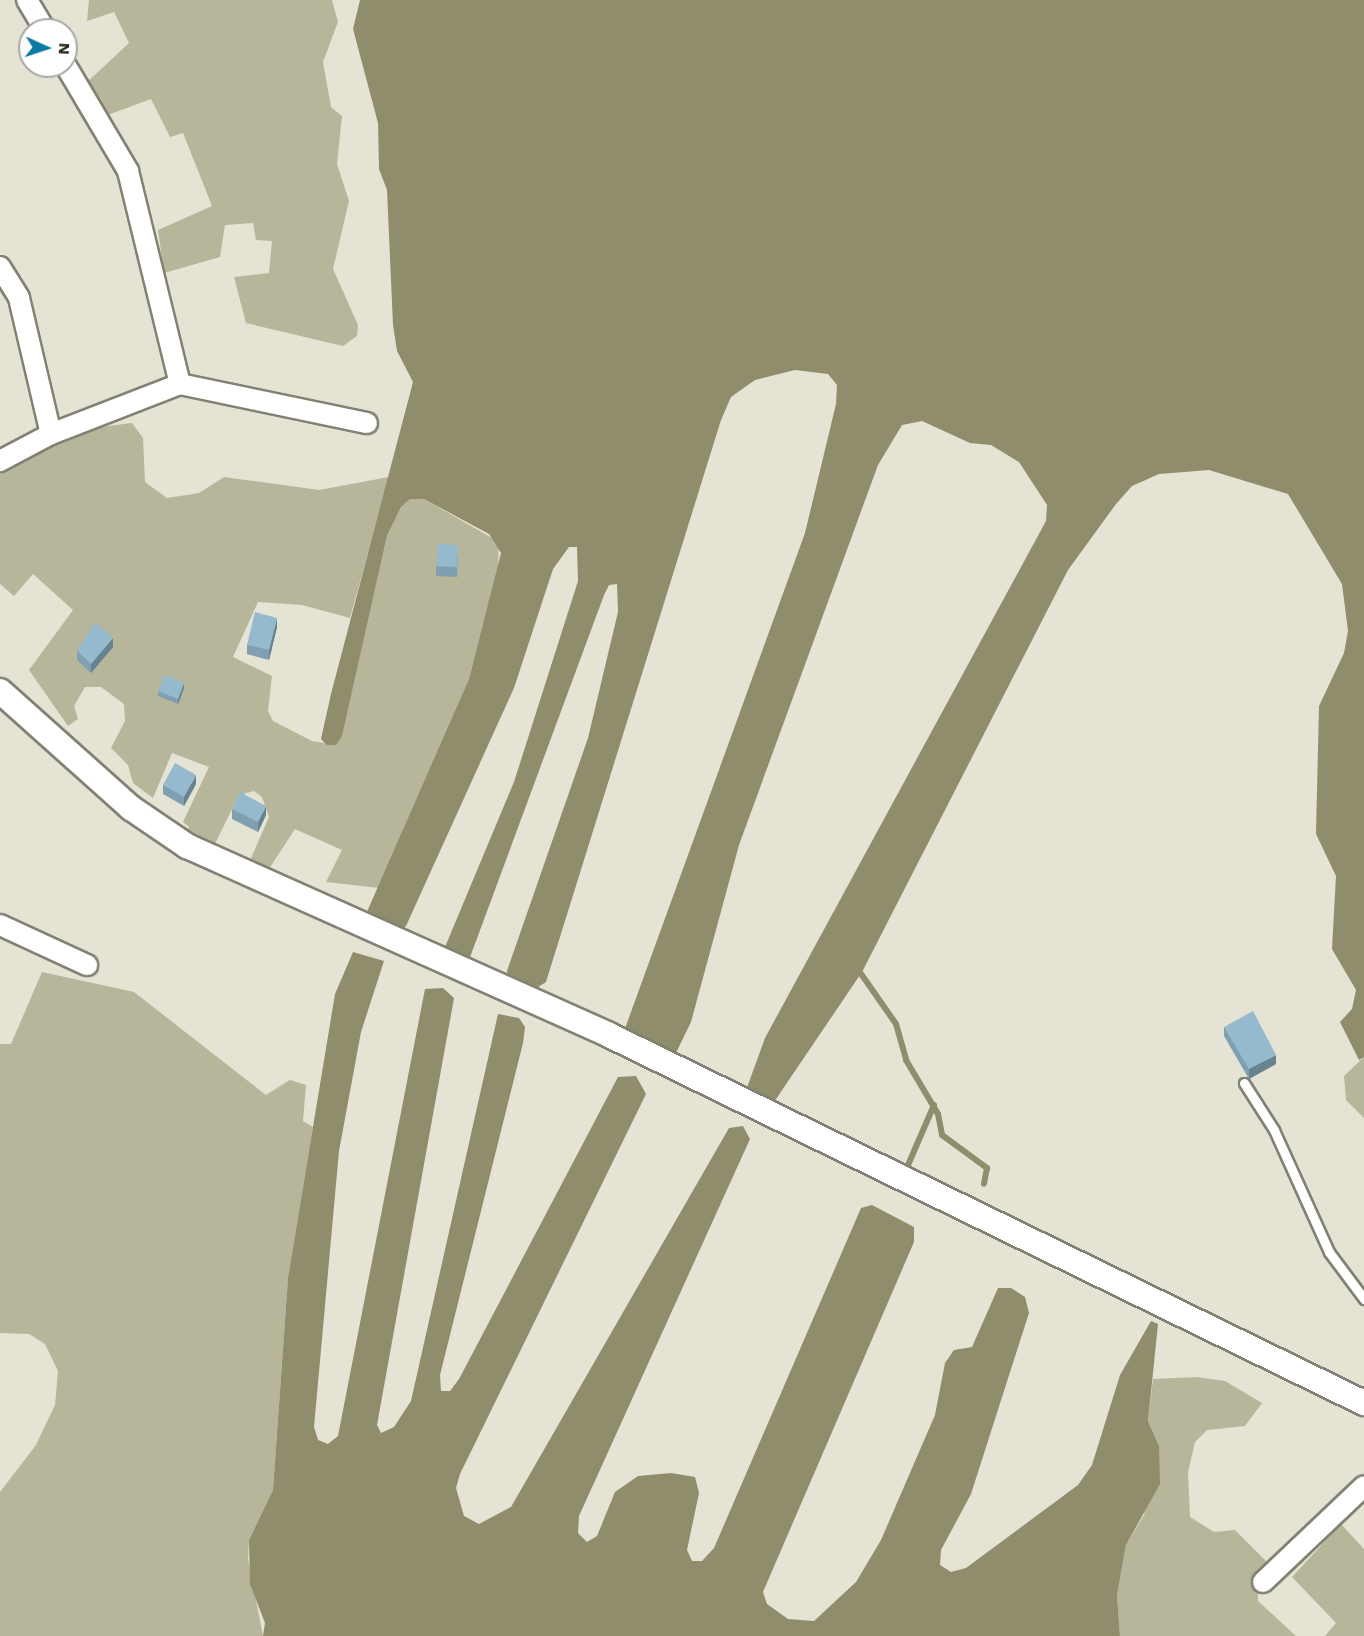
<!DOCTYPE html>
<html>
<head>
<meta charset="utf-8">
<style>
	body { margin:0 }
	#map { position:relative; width:1364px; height:1636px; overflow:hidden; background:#e4e3d4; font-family:"Work Sans",sans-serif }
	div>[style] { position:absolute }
	.green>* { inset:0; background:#b7b69a }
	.water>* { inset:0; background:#8f8d6b }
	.stream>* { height:6px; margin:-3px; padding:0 3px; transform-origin:3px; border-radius:3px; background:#8f8d6b }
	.roads { filter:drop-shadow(2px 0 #828173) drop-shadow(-2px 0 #828173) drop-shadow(0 2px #828173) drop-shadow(0 -2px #828173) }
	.service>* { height:9px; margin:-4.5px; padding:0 4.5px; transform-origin:4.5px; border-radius:4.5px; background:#fff }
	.minor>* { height:20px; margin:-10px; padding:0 10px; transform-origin:10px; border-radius:10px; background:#fff }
	.tertiary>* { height:24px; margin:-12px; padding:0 12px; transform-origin:12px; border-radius:12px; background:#fff }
	.wall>* { inset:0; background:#80a0b1 }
	.shaded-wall>* { inset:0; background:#688290 }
	.building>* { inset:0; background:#95bace }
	span { translate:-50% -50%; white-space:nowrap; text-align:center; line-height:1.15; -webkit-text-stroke:4.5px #fff; paint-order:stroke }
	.north { position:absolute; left:18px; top:18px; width:60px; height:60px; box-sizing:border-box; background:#fff; border:2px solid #a8a8a6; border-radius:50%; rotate:93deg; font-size:16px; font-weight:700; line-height:24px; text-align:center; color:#262620 }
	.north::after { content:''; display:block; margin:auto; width:21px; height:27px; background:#0c7aa4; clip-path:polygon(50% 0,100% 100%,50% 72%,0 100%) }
</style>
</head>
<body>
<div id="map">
	<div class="green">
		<div style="clip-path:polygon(89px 0,332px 0,338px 22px,323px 62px,331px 107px,342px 116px,337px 164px,349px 201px,333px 269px,358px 325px,357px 336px,343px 346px,246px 323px,234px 277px,269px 273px,272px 241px,256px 240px,253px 223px,225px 225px,220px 257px,164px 273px,158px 230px,212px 206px,183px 133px,170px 137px,151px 99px,105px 116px,84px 85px,129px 43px,114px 12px,87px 21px)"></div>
		<div style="clip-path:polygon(132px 423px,143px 438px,145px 482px,167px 498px,199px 493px,224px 477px,319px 490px,389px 477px,350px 618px,302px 605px,258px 602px,233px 657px,272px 676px,268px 711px,273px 721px,312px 741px,336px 745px,342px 735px,387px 536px,401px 507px,410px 499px,424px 499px,499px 542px,498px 567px,469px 679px,380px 888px,326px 882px,342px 850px,295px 829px,265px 875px,248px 865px,269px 817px,262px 797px,254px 791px,239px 795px,210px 854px,184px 840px,189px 827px,183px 822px,209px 767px,172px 753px,153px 798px,133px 783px,128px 765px,111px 748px,125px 721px,124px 704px,101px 687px,85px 687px,74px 706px,78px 719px,68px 726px,29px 670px,73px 610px,33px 574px,14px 596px,0 584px,0 469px,59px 432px)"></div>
		<div style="clip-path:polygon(42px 972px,134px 992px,266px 1095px,290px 1080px,306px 1085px,303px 1121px,313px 1127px,288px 1278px,273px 1490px,249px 1540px,248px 1559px,263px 1636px,0 1636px,0 1492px,36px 1445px,55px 1405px,58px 1371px,45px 1344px,29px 1334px,0 1333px,0 1044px,11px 1044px)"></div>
		<div style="clip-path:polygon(1364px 1057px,1364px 1118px,1346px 1100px,1344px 1076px)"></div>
		<div style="clip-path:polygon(1197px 1377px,1225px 1381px,1262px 1403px,1245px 1426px,1207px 1430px,1195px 1442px,1188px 1472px,1190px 1517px,1214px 1532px,1235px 1530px,1269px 1564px,1257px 1578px,1258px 1601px,1296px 1636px,1120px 1636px,1117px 1595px,1126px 1545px,1144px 1515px,1159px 1446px,1148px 1421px,1153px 1379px)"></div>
		<div style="clip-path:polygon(1341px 1524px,1364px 1549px,1364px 1636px,1325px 1636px,1336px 1623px,1292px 1577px)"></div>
	</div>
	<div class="water">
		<div style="clip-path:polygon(360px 0,1364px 0,1364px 1057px,1359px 1060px,1340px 1022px,1352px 1009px,1356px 990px,1332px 949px,1336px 876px,1316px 834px,1319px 706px,1344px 653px,1348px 631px,1342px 584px,1288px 494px,1209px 470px,1159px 474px,1132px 486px,1116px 504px,1068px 570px,862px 972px,774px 1102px,745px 1093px,765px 1038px,1046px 521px,1047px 505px,1019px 462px,991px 445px,970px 443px,922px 421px,902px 425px,878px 465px,739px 845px,691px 1022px,673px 1059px,623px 1034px,805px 533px,836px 404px,837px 385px,828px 374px,795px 370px,755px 380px,731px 397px,721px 420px,546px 982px,532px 991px,508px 983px,507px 971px,588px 738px,618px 612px,617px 584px,609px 585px,604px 595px,469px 960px,445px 957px,445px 947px,514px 782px,578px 581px,577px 547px,569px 547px,553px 569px,514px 688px,406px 926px,396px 934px,366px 914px,469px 679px,501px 553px,489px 534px,424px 499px,410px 499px,401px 507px,387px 536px,342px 736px,336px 745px,327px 745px,321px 739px,331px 694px,413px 382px,397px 351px,393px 325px,387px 190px,379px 169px,378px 123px,353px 29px)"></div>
		<div style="clip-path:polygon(353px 952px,384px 961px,361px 1032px,339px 1151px,314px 1427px,318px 1440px,328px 1444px,338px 1436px,425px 989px,443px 988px,454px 998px,377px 1425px,381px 1433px,394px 1427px,411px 1401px,498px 1014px,519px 1018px,525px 1027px,523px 1043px,440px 1375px,441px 1391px,450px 1391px,459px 1379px,618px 1077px,636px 1076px,646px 1094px,460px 1474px,456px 1488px,464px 1516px,479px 1524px,511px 1507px,729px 1128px,743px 1126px,750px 1139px,579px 1516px,578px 1533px,587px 1542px,597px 1536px,615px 1492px,638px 1476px,671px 1473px,695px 1477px,699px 1493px,687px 1550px,692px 1561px,702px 1561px,714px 1548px,861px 1208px,872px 1205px,914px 1227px,914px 1242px,763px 1592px,767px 1604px,788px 1619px,814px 1621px,856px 1582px,881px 1540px,935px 1415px,945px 1363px,954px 1350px,972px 1347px,998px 1288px,1011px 1288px,1025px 1297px,1029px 1313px,971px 1494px,941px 1550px,940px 1565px,951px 1572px,966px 1568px,1078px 1485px,1092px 1465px,1120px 1375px,1151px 1321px,1158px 1324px,1148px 1421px,1159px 1446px,1160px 1484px,1126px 1545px,1117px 1595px,1120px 1636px,263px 1636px,265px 1623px,250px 1584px,249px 1540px,273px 1490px,288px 1278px,335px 994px)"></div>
	</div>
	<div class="stream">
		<div style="left:857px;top:968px;width:68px;rotate:55.1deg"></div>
		<div style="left:896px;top:1024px;width:37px;rotate:74deg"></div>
		<div style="left:906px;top:1060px;width:63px;rotate:59.3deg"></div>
		<div style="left:938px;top:1114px;width:21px;rotate:79deg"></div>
		<div style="left:942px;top:1135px;width:56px;rotate:36.3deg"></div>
		<div style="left:987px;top:1168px;width:16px;rotate:101deg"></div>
		<div style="left:905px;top:1172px;width:73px;rotate:-66.6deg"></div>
	</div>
	<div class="roads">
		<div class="service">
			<div style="left:1244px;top:1083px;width:56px;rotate:57.4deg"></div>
			<div style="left:1274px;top:1130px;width:134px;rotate:65.7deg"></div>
			<div style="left:1329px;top:1252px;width:59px;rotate:53.3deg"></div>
		</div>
		<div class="minor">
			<div style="left:27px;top:0;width:35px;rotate:59deg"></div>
			<div style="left:66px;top:66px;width:122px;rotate:59.4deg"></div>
			<div style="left:128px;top:171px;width:219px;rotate:76.3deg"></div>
			<div style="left:180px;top:384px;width:191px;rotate:11.8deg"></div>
			<div style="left:0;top:267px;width:36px;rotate:58deg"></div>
			<div style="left:19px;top:298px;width:140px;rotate:76.8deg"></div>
			<div style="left:51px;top:434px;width:58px;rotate:152.1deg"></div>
			<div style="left:51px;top:434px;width:138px;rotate:-21.2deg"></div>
			<div style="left:0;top:925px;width:96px;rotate:24.7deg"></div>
			<div style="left:1263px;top:1582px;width:139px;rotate:-43.5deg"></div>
		</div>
		<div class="tertiary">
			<div style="left:0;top:691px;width:176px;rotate:41.8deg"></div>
			<div style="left:131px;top:808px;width:68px;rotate:34.2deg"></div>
			<div style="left:187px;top:846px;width:462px;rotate:24.1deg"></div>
			<div style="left:609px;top:1035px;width:840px;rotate:25.99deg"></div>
		</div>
	</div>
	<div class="wall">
		<div style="clip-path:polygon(458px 555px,457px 577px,436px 576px,436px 566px)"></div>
		<div style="clip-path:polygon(277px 627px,269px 660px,247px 654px,247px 645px)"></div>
		<div style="clip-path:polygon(113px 647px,91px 673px,77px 660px,77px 651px)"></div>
		<div style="clip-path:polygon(184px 688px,178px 704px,158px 696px,158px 691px)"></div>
		<div style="clip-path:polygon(196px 784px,184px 806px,163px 794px,163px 785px)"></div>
		<div style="clip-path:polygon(232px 809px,266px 815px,258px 832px,232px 819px)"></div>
		<div style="clip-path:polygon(1224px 1027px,1276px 1064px,1249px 1079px,1224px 1036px)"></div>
	</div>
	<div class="shaded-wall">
		<div style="clip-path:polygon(277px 618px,277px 627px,269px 660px,269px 650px)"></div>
		<div style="clip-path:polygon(113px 638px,113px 647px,91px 673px,91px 664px)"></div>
		<div style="clip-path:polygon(184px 683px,184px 688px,178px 704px,178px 699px)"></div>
		<div style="clip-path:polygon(196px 775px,196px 784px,184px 806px,184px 797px)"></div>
		<div style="clip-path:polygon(266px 806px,266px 815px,258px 832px,258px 822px)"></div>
		<div style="clip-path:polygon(1276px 1055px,1276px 1064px,1249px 1079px,1249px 1069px)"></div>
	</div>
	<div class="building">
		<div style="clip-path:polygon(438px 544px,458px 545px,457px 567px,436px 566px)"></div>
		<div style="clip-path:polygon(255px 612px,277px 618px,269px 650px,247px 645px)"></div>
		<div style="clip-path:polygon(95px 622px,113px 638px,91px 664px,77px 651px)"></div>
		<div style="clip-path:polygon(164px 675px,184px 683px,178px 699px,158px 691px)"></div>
		<div style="clip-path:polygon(175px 763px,196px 775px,184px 797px,163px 785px)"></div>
		<div style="clip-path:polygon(240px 792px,266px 806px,258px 822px,232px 809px)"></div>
		<div style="clip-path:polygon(1253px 1011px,1276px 1055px,1249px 1069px,1224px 1027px)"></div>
	</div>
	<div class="north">N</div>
</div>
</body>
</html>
